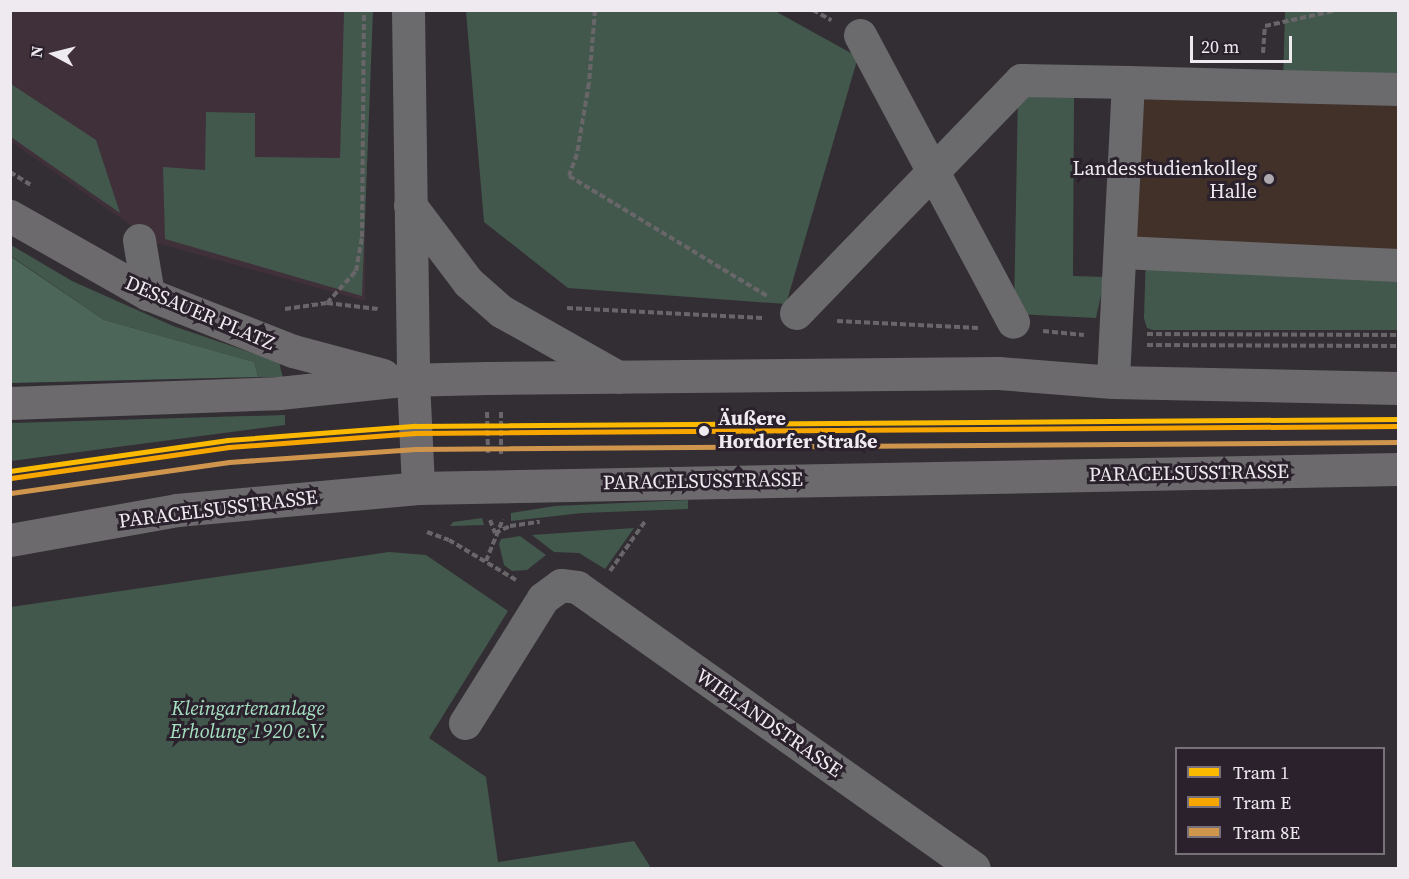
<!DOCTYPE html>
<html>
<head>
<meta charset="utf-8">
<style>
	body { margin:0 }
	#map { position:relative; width:1409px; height:879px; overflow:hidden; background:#332e33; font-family:"Source Serif 4",serif }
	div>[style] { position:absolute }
	.commercial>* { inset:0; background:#3f3039 }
	.education>* { inset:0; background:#413129 }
	.green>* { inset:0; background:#43584d }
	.forest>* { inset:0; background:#4c6759 }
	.path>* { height:4px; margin-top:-2px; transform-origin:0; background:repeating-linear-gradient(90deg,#69666a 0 6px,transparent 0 9px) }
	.minor>* { height:33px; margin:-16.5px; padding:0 16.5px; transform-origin:16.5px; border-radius:16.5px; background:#6b6a6d }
	.major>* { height:33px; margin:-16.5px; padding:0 16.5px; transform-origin:16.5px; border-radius:16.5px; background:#6d6a6e }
	.tram-1>* { height:4.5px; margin:-2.25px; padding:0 2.25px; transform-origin:2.25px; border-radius:2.25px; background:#fbba00 }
	.tram-2>* { height:4.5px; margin:-2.25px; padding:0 2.25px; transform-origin:2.25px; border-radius:2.25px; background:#f7a600 }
	.tram-3>* { height:4.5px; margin:-2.25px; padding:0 2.25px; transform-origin:2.25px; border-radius:2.25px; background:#cf954d }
	.dots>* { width:16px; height:16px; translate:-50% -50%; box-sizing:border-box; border:3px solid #2a212c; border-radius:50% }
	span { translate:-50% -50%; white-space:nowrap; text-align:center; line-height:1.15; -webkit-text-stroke:6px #2a212c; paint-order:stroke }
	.poi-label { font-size:20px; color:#efe9f0 }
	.right { translate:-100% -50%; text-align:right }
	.street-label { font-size:20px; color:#efe9f0 }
	.stop-label { font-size:20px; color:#efe9f0; font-weight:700 }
	.left { translate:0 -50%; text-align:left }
	.park-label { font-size:20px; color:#a6e1c2; font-style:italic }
	.frame { position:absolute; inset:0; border:12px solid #efe9f0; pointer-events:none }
	.legend { position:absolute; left:1175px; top:747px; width:210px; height:108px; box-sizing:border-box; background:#2a212c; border:2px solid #79717a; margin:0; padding:8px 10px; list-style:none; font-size:18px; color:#efe9f0 }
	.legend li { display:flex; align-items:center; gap:12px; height:30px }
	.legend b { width:30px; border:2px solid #79717a }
	.north { position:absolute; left:24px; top:24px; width:60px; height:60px; -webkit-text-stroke:4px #2a212c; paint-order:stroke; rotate:277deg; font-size:16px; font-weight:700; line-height:24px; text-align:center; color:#efe9f0 }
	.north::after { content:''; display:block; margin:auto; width:21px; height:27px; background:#efe9f0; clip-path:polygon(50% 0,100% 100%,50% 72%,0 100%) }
	.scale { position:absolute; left:1190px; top:36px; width:102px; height:27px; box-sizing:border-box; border:3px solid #efe9f0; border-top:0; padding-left:8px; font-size:18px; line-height:21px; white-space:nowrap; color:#efe9f0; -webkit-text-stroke:4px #2a212c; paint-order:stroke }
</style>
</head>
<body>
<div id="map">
	<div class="commercial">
		<div style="clip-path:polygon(11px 11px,366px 11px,365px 301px,156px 243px,11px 142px)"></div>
	</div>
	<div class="education">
		<div style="clip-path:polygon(1142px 97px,1398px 106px,1398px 265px,1136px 252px)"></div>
	</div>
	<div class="green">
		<div style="clip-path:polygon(344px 11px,373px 11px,362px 296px,165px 239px,163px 167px,205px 170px,206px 112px,255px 113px,255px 157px,340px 158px)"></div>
		<div style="clip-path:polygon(466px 11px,775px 11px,858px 57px,786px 304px,568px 288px,484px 222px)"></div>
		<div style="clip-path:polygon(1285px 11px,1398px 11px,1398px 86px,1283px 85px)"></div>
		<div style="clip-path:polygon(11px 84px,96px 140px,120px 213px,11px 137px)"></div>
		<div style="clip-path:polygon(1018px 93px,1074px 96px,1073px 276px,1105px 277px,1096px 318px,1014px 314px)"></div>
		<div style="clip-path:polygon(11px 245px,72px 281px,173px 326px,279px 362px,283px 378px,258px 377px,254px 362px,104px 320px,11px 256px)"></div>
		<div style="clip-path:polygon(1146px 253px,1398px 265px,1398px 330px,1153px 330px,1147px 328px,1144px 318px)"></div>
		<div style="clip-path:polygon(285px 415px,285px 425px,11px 461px,11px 423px)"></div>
		<div style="clip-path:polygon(688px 500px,688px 509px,582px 513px,511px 521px,511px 513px,555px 506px)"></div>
		<div style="clip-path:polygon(482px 518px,484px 525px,450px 526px,453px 522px)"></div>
		<div style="clip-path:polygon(634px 528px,605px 569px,579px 553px,554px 552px,532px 535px)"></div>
		<div style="clip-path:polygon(520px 536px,546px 555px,527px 570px,512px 571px,504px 565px,499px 544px,501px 539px)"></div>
		<div style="clip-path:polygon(389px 552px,426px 555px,508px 611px,429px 738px,486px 777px,498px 862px,634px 841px,651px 868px,11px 868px,11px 607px)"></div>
	</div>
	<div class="forest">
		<div style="clip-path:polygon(10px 256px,104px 320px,254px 362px,258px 377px,11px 383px)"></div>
	</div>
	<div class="path">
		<div style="left:595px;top:10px;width:73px;rotate:94.7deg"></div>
		<div style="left:589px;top:83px;width:72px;rotate:99.6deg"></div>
		<div style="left:577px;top:154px;width:23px;rotate:110deg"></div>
		<div style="left:569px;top:176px;width:232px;rotate:31.2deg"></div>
		<div style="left:813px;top:10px;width:21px;rotate:29deg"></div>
		<div style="left:1263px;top:53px;width:27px;rotate:-86deg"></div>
		<div style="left:1265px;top:26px;width:75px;rotate:-12.4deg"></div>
		<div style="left:10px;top:172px;width:26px;rotate:32deg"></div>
		<div style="left:327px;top:303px;width:51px;rotate:6.7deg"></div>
		<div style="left:567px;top:308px;width:196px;rotate:2.9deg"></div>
		<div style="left:285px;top:309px;width:42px;rotate:-8.1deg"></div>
		<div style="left:327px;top:303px;width:43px;rotate:-47.8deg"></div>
		<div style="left:356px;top:271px;width:35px;rotate:-80deg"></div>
		<div style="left:362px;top:237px;width:227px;rotate:-89.5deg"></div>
		<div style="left:837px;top:321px;width:142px;rotate:2.8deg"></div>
		<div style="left:1043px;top:331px;width:41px;rotate:5.6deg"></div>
		<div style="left:1147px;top:334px;width:251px;rotate:0.2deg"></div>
		<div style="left:1147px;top:345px;width:251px;rotate:0.2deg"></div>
		<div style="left:487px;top:412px;width:41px;rotate:88.6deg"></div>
		<div style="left:501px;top:454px;width:43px;rotate:-90deg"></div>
		<div style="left:490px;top:520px;width:14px;rotate:69deg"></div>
		<div style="left:427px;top:532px;width:23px;rotate:20deg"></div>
		<div style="left:449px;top:540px;width:78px;rotate:30.8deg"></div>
		<div style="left:495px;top:533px;width:17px;rotate:-25deg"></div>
		<div style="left:510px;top:526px;width:30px;rotate:-8deg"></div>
		<div style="left:486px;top:561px;width:45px;rotate:-68deg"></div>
		<div style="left:610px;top:571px;width:62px;rotate:-54.8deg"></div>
	</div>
	<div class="minor">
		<div style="left:408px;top:10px;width:370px;rotate:89.2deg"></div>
		<div style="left:860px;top:35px;width:325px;rotate:61.9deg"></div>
		<div style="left:1128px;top:82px;width:270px;rotate:1.5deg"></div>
		<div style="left:410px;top:205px;width:96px;rotate:53deg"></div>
		<div style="left:468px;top:282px;width:44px;rotate:41.3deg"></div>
		<div style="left:501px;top:311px;width:134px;rotate:29.4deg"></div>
		<div style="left:139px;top:240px;width:55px;rotate:80.5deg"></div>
		<div style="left:1121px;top:252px;width:277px;rotate:2.7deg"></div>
		<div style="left:796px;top:313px;width:324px;rotate:-46deg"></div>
		<div style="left:1021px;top:80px;width:107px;rotate:1.1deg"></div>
		<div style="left:1128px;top:82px;width:300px;rotate:92.9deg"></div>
		<div style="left:465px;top:723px;width:147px;rotate:-58deg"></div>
		<div style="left:543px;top:598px;width:22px;rotate:-36deg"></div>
		<div style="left:561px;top:585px;width:16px;rotate:7deg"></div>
		<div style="left:577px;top:587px;width:486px;rotate:35.3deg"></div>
	</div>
	<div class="major">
		<div style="left:10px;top:216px;width:159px;rotate:29.5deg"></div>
		<div style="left:148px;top:294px;width:156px;rotate:21.5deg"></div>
		<div style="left:293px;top:351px;width:93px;rotate:14.9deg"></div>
		<div style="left:413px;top:380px;width:108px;rotate:87.3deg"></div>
		<div style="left:10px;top:403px;width:269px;rotate:-2.1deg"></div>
		<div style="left:279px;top:393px;width:124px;rotate:-6deg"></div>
		<div style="left:402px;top:380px;width:85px;rotate:-1.3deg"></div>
		<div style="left:487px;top:378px;width:511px;rotate:-0.56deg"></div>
		<div style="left:998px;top:373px;width:115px;rotate:4.5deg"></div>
		<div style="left:1113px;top:382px;width:285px;rotate:1.2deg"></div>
		<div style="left:10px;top:540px;width:170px;rotate:-10.2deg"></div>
		<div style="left:177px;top:510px;width:242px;rotate:-5.2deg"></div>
		<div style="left:418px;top:488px;width:980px;rotate:-1.11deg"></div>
	</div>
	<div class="tram-1">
		<div style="left:10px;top:471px;width:220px;rotate:-8.1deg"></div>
		<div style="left:228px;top:440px;width:188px;rotate:-4.3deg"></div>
		<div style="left:415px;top:426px;width:983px;rotate:-0.41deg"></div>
	</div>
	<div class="tram-2">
		<div style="left:11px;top:478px;width:220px;rotate:-8.1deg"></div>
		<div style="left:229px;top:447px;width:187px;rotate:-4.3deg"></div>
		<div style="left:415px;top:433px;width:983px;rotate:-0.41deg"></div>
	</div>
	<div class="tram-3">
		<div style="left:11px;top:493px;width:220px;rotate:-8.1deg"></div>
		<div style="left:229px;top:462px;width:187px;rotate:-4deg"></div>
		<div style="left:416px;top:449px;width:982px;rotate:-0.41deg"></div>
	</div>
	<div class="dots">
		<div style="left:1269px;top:179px;background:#ada8ae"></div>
		<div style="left:704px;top:431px;background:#efe9f0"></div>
	</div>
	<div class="poi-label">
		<span class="right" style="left:1257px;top:180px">Landesstudienkolleg<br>Halle</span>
	</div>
	<div class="street-label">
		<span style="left:200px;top:313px;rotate:23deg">DESSAUER PLATZ</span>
		<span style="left:1189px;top:473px;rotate:-1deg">PARACELSUSSTRASSE</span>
		<span style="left:703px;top:481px;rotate:-1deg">PARACELSUSSTRASSE</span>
		<span style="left:218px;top:509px;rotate:-7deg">PARACELSUSSTRASSE</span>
		<span style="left:769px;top:723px;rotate:35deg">WIELANDSTRASSE</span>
	</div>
	<div class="stop-label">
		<span class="left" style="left:718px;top:430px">Äußere<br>Hordorfer Straße</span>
	</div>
	<div class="park-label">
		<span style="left:248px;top:720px">Kleingartenanlage<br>Erholung 1920 e.V.</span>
	</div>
	<div class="frame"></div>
	<ul class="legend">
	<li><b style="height:8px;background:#fbba00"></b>Tram 1</li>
	<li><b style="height:8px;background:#f7a600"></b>Tram E</li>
	<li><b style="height:8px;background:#cf954d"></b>Tram 8E</li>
	</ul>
	<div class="north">N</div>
	<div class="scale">20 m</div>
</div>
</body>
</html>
